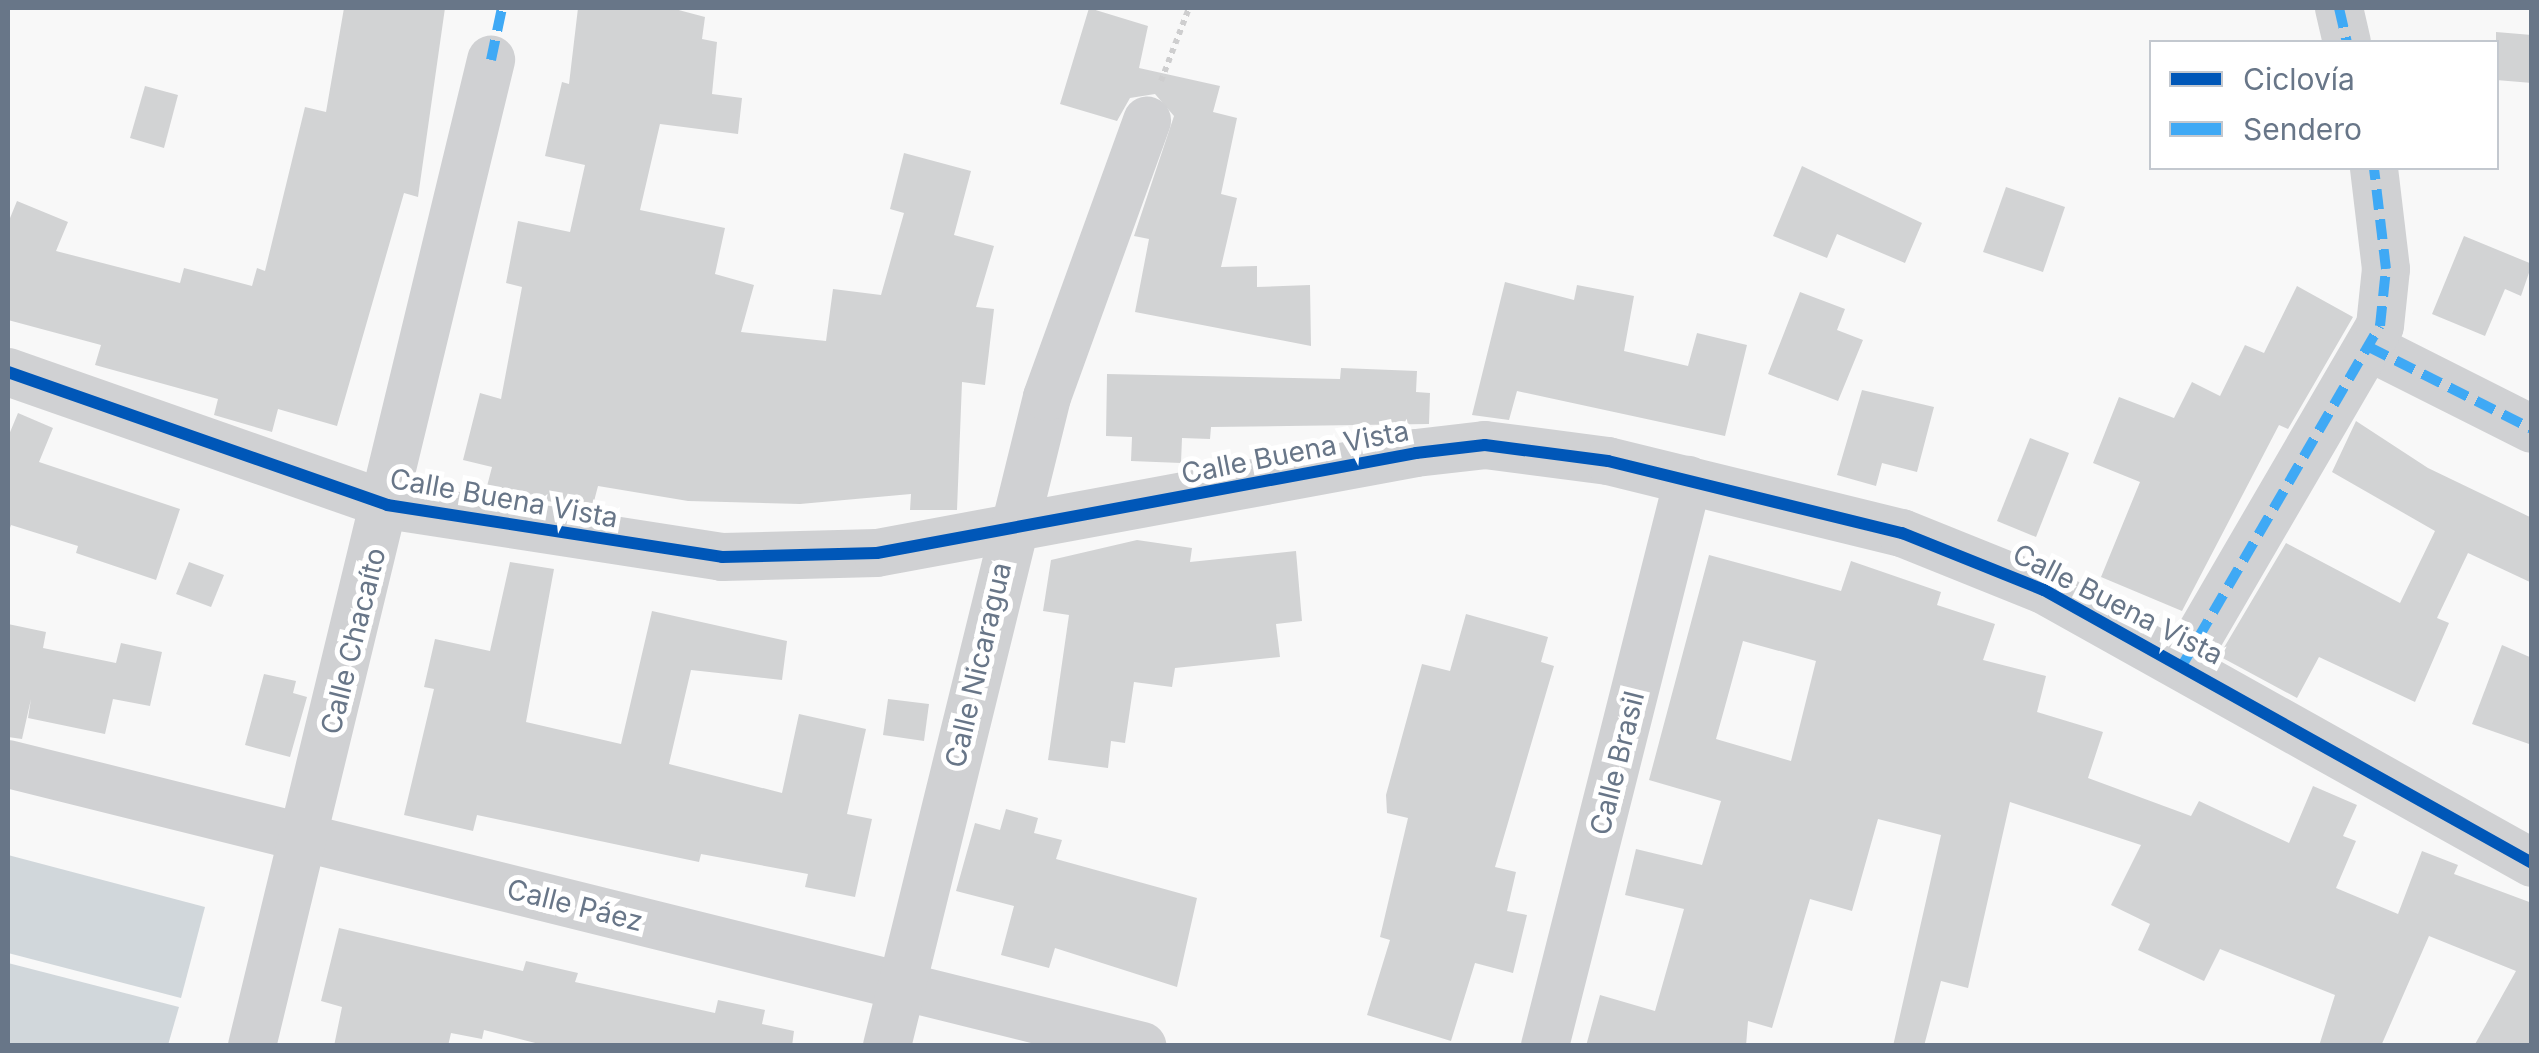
<!DOCTYPE html>
<html>
<head>
<meta charset="utf-8">
<style>
	body { margin:0 }
	#map { position:relative; width:2539px; height:1053px; overflow:hidden; background:#f8f8f8; font-family:Inter,sans-serif }
	div>[style] { position:absolute }
	.water>* { inset:0; background:#d1d7db }
	.building>* { inset:0; background:#d2d3d4 }
	.path>* { height:6px; margin-top:-3px; transform-origin:0; background:repeating-linear-gradient(90deg,#cececf 0 5px,transparent 0 10px) }
	.minor>* { height:48px; margin:-24px; padding:0 24px; transform-origin:24px; border-radius:24px; background:#d0d1d3 }
	.quiet>* { height:10px; margin-top:-5px; transform-origin:0; background:repeating-linear-gradient(90deg,#3fa9f5 0 20px,transparent 0 30px) }
	.cycleway>* { height:12px; margin:-6px; padding:0 6px; transform-origin:6px; border-radius:6px; background:#0057b8 }
	span { translate:-50% -50%; white-space:nowrap; text-align:center; line-height:1.15; -webkit-text-stroke:10px #fff; paint-order:stroke }
	.street-label { font-size:28px; color:#687688 }
	.frame { position:absolute; inset:0; border:10px solid #687688; pointer-events:none }
	.legend { position:absolute; left:2149px; top:40px; width:350px; height:130px; box-sizing:border-box; background:#fff; border:2px solid #c3c8cf; margin:0; padding:12px 18px; list-style:none; font-size:30px; color:#687688 }
	.legend li { display:flex; align-items:center; gap:20px; height:50px }
	.legend b { width:50px; border:2px solid #c3c8cf }
</style>
</head>
<body>
<div id="map">
	<div class="water">
		<div style="clip-path:polygon(8px 855px,205px 907px,181px 998px,8px 953px)"></div>
		<div style="clip-path:polygon(8px 963px,179px 1007px,168px 1045px,8px 1045px)"></div>
	</div>
	<div class="building">
		<div style="clip-path:polygon(344px 8px,445px 8px,418px 197px,404px 193px,337px 426px,278px 409px,272px 432px,214px 415px,218px 399px,95px 365px,101px 345px,8px 320px,8px 223px,17px 201px,68px 222px,56px 251px,180px 283px,184px 268px,252px 286px,257px 268px,265px 271px,305px 107px,326px 112px)"></div>
		<div style="clip-path:polygon(578px 8px,671px 8px,705px 17px,702px 39px,717px 42px,712px 94px,742px 98px,738px 134px,660px 124px,640px 210px,725px 228px,715px 274px,754px 285px,741px 332px,826px 341px,833px 289px,881px 295px,904px 213px,890px 209px,904px 153px,971px 171px,954px 235px,994px 246px,976px 307px,994px 309px,985px 385px,962px 382px,957px 510px,910px 510px,911px 494px,800px 504px,688px 501px,598px 486px,592px 509px,486px 490px,492px 467px,463px 460px,480px 393px,501px 399px,522px 287px,506px 283px,518px 221px,570px 232px,585px 165px,545px 156px,562px 82px,569px 84px)"></div>
		<div style="clip-path:polygon(1089px 8px,1148px 26px,1139px 68px,1220px 86px,1213px 112px,1237px 118px,1221px 194px,1237px 198px,1221px 267px,1257px 266px,1257px 287px,1310px 285px,1311px 346px,1135px 312px,1149px 239px,1134px 236px,1174px 116px,1155px 94px,1130px 98px,1117px 121px,1060px 104px)"></div>
		<div style="clip-path:polygon(2496px 32px,2532px 35px,2532px 83px,2496px 80px)"></div>
		<div style="clip-path:polygon(145px 86px,178px 95px,164px 148px,130px 138px)"></div>
		<div style="clip-path:polygon(1802px 166px,1922px 223px,1905px 263px,1837px 234px,1827px 258px,1773px 236px)"></div>
		<div style="clip-path:polygon(2006px 187px,2065px 207px,2043px 272px,1983px 252px)"></div>
		<div style="clip-path:polygon(2464px 236px,2532px 264px,2521px 296px,2505px 289px,2485px 336px,2432px 314px)"></div>
		<div style="clip-path:polygon(1505px 282px,1574px 300px,1577px 285px,1634px 296px,1624px 351px,1688px 366px,1697px 333px,1747px 345px,1725px 436px,1517px 391px,1509px 420px,1472px 415px)"></div>
		<div style="clip-path:polygon(2297px 286px,2353px 317px,2288px 429px,2279px 425px,2182px 611px,2101px 577px,2140px 482px,2093px 463px,2119px 397px,2174px 418px,2192px 382px,2220px 396px,2245px 345px,2264px 353px)"></div>
		<div style="clip-path:polygon(1800px 292px,1845px 309px,1837px 330px,1863px 340px,1838px 401px,1768px 374px)"></div>
		<div style="clip-path:polygon(1341px 368px,1417px 371px,1416px 392px,1430px 393px,1429px 424px,1211px 427px,1210px 439px,1182px 438px,1181px 463px,1131px 461px,1132px 437px,1106px 436px,1107px 374px,1340px 379px)"></div>
		<div style="clip-path:polygon(1862px 390px,1934px 407px,1917px 472px,1882px 463px,1876px 486px,1837px 475px)"></div>
		<div style="clip-path:polygon(18px 413px,53px 428px,39px 462px,180px 509px,156px 580px,76px 553px,78px 546px,11px 525px,8px 534px,8px 437px)"></div>
		<div style="clip-path:polygon(2356px 421px,2428px 468px,2532px 518px,2532px 583px,2468px 553px,2437px 618px,2449px 623px,2415px 702px,2319px 657px,2297px 698px,2219px 656px,2286px 543px,2400px 603px,2435px 531px,2332px 472px)"></div>
		<div style="clip-path:polygon(2030px 438px,2069px 453px,2036px 537px,1997px 521px)"></div>
		<div style="clip-path:polygon(1137px 540px,1192px 548px,1190px 562px,1296px 551px,1302px 621px,1276px 624px,1280px 657px,1175px 668px,1172px 687px,1134px 682px,1125px 743px,1111px 741px,1108px 768px,1048px 760px,1069px 615px,1043px 611px,1051px 560px)"></div>
		<div style="clip-path:polygon(evenodd,1709px 555px,1841px 591px,1851px 561px,1941px 592px,1937px 605px,1995px 624px,1983px 660px,2046px 676px,2037px 712px,2103px 732px,2088px 778px,2191px 816px,2199px 801px,2289px 843px,2313px 786px,2357px 805px,2343px 836px,2356px 841px,2336px 888px,2398px 914px,2422px 851px,2458px 865px,2454px 874px,2532px 903px,2532px 1046px,2474px 1046px,2516px 971px,2429px 936px,2381px 1046px,2319px 1046px,2335px 995px,2220px 949px,2204px 981px,2138px 950px,2150px 924px,2111px 905px,2141px 845px,2010px 802px,1968px 988px,1941px 981px,1924px 1046px,1893px 1046px,1941px 835px,1878px 819px,1852px 911px,1810px 899px,1772px 1028px,1748px 1021px,1746px 1046px,1586px 1046px,1600px 995px,1655px 1011px,1684px 909px,1625px 895px,1636px 849px,1702px 865px,1721px 801px,1649px 780px,1709px 555px,1743px 641px,1816px 661px,1791px 761px,1716px 739px,1743px 641px)"></div>
		<div style="clip-path:polygon(189px 562px,224px 575px,211px 607px,176px 594px)"></div>
		<div style="clip-path:polygon(510px 562px,554px 569px,526px 722px,621px 744px,652px 611px,787px 641px,782px 680px,691px 670px,669px 764px,782px 793px,799px 714px,866px 729px,847px 814px,872px 819px,855px 897px,805px 887px,808px 874px,701px 854px,699px 862px,477px 815px,473px 831px,404px 815px,434px 689px,424px 687px,435px 639px,490px 651px)"></div>
		<div style="clip-path:polygon(1466px 614px,1548px 637px,1541px 662px,1554px 666px,1495px 867px,1516px 872px,1507px 911px,1527px 915px,1513px 973px,1475px 963px,1451px 1041px,1367px 1015px,1390px 940px,1380px 937px,1408px 818px,1387px 813px,1386px 795px,1422px 664px,1450px 671px)"></div>
		<div style="clip-path:polygon(8px 624px,46px 632px,43px 648px,116px 663px,121px 643px,162px 652px,150px 706px,113px 699px,105px 734px,28px 718px,31px 699px,22px 739px,8px 737px)"></div>
		<div style="clip-path:polygon(2502px 645px,2532px 658px,2532px 745px,2472px 724px)"></div>
		<div style="clip-path:polygon(264px 674px,296px 681px,293px 693px,307px 697px,290px 757px,245px 745px)"></div>
		<div style="clip-path:polygon(888px 699px,929px 704px,924px 741px,883px 735px)"></div>
		<div style="clip-path:polygon(1006px 809px,1038px 818px,1034px 833px,1062px 840px,1056px 859px,1197px 898px,1177px 987px,1055px 948px,1049px 968px,1001px 955px,1014px 906px,956px 891px,975px 823px,1000px 830px)"></div>
		<div style="clip-path:polygon(339px 928px,523px 971px,526px 961px,578px 973px,575px 982px,715px 1013px,718px 1000px,765px 1010px,762px 1024px,794px 1031px,792px 1046px,547px 1046px,484px 1030px,482px 1039px,451px 1033px,448px 1046px,334px 1046px,342px 1007px,321px 1001px)"></div>
	</div>
	<div class="path">
		<div style="left:1161px;top:81px;width:78px;rotate:-69deg"></div>
	</div>
	<div class="minor">
		<div style="left:2339px;top:8px;width:35px;rotate:77deg"></div>
		<div style="left:2369px;top:347px;width:182px;rotate:26.7deg"></div>
		<div style="left:8px;top:372px;width:402px;rotate:19.3deg"></div>
		<div style="left:387px;top:505px;width:339px;rotate:8.8deg"></div>
		<div style="left:722px;top:557px;width:155px;rotate:-1.5deg"></div>
		<div style="left:877px;top:553px;width:548px;rotate:-10.51deg"></div>
		<div style="left:1416px;top:453px;width:69px;rotate:-6.6deg"></div>
		<div style="left:1485px;top:445px;width:124px;rotate:7.4deg"></div>
		<div style="left:1608px;top:461px;width:303px;rotate:13.8deg"></div>
		<div style="left:1902px;top:533px;width:153px;rotate:21.9deg"></div>
		<div style="left:2044px;top:590px;width:559px;rotate:29.22deg"></div>
		<div style="left:2183px;top:664px;width:391px;rotate:-59.8deg"></div>
		<div style="left:2380px;top:326px;width:57px;rotate:-84deg"></div>
		<div style="left:2386px;top:269px;width:102px;rotate:-96.8deg"></div>
		<div style="left:8px;top:764px;width:1169px;rotate:13.96deg"></div>
		<div style="left:252px;top:1046px;width:1015px;rotate:-76.37deg"></div>
		<div style="left:887px;top:1046px;width:668px;rotate:-76.15deg"></div>
		<div style="left:1047px;top:397px;width:294px;rotate:-70.1deg"></div>
		<div style="left:1545px;top:1046px;width:584px;rotate:-75.82deg"></div>
	</div>
	<div class="quiet">
		<div style="left:2339px;top:8px;width:35px;rotate:77deg"></div>
		<div style="left:491px;top:60px;width:53px;rotate:-78.1deg"></div>
		<div style="left:2369px;top:347px;width:182px;rotate:26.7deg"></div>
		<div style="left:2183px;top:664px;width:391px;rotate:-59.8deg"></div>
		<div style="left:2380px;top:326px;width:57px;rotate:-84deg"></div>
		<div style="left:2386px;top:269px;width:102px;rotate:-96.8deg"></div>
	</div>
	<div class="cycleway">
		<div style="left:8px;top:372px;width:402px;rotate:19.3deg"></div>
		<div style="left:387px;top:505px;width:339px;rotate:8.8deg"></div>
		<div style="left:722px;top:557px;width:155px;rotate:-1.5deg"></div>
		<div style="left:877px;top:553px;width:548px;rotate:-10.51deg"></div>
		<div style="left:1416px;top:453px;width:69px;rotate:-6.6deg"></div>
		<div style="left:1485px;top:445px;width:124px;rotate:7.4deg"></div>
		<div style="left:1608px;top:461px;width:303px;rotate:13.8deg"></div>
		<div style="left:1902px;top:533px;width:153px;rotate:21.9deg"></div>
		<div style="left:2044px;top:590px;width:559px;rotate:29.22deg"></div>
	</div>
	<div class="street-label">
		<span style="left:1295px;top:452px;rotate:-11deg">Calle Buena Vista</span>
		<span style="left:504px;top:498px;rotate:10deg">Calle Buena Vista</span>
		<span style="left:2118px;top:604px;rotate:27deg">Calle Buena Vista</span>
		<span style="left:353px;top:641px;rotate:-76deg">Calle Chacaíto</span>
		<span style="left:978px;top:665px;rotate:-77deg">Calle Nicaragua</span>
		<span style="left:1617px;top:763px;rotate:-76deg">Calle Brasil</span>
		<span style="left:575px;top:905px;rotate:14deg">Calle Páez</span>
	</div>
	<div class="frame"></div>
	<ul class="legend">
	<li><b style="height:12px;background:#0057b8"></b>Ciclovía</li>
	<li><b style="height:12px;background:#3fa9f5"></b>Sendero</li>
	</ul>
</div>
</body>
</html>
